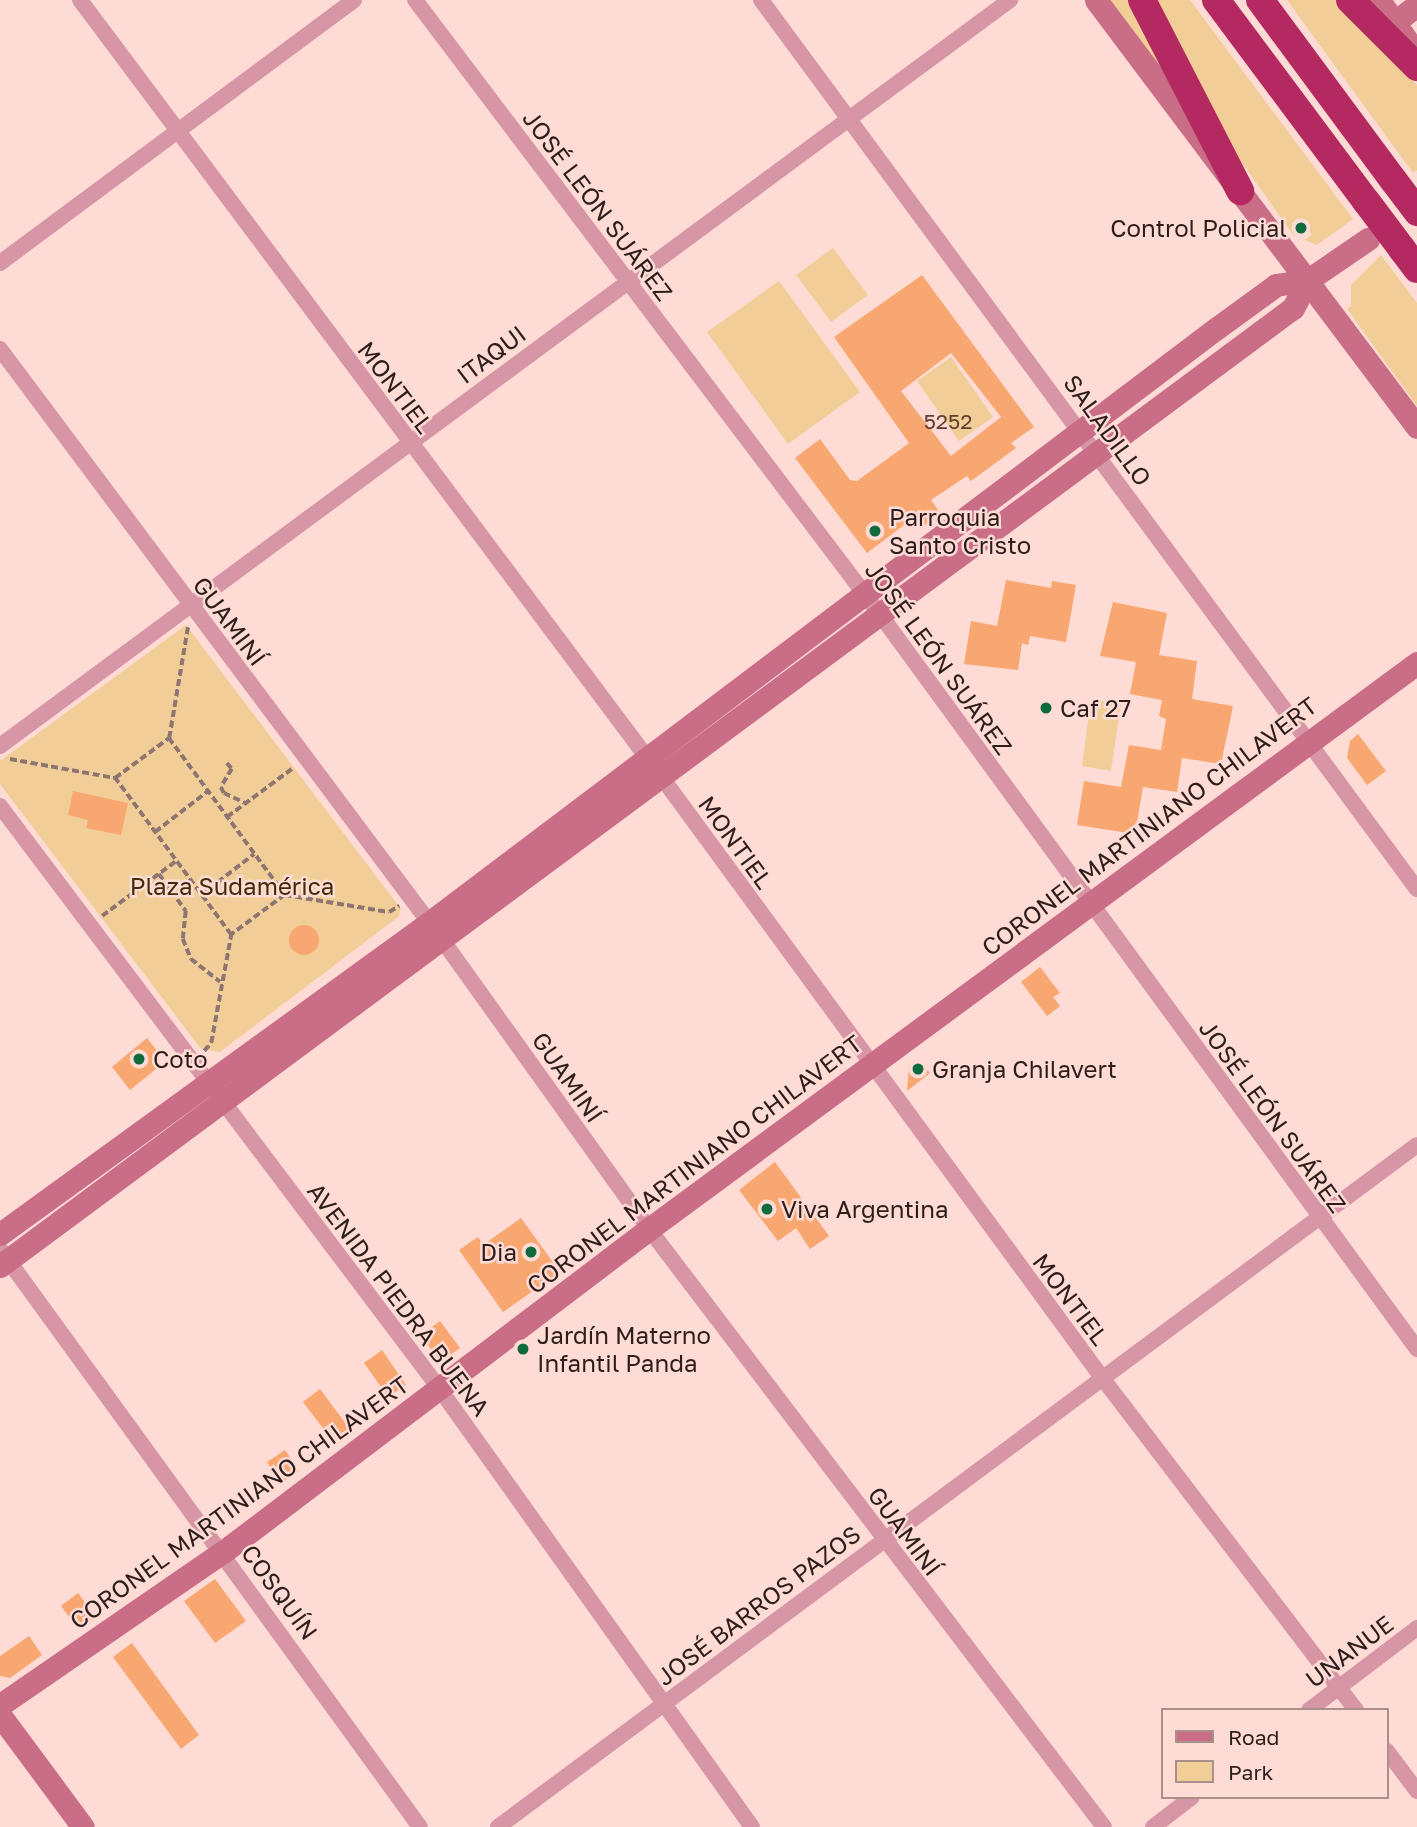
<!DOCTYPE html>
<html>
<head>
<meta charset="utf-8">
<style>
	body { margin:0 }
	#map { position:relative; width:1417px; height:1827px; overflow:hidden; background:#ffdbd6; font-family:"Golos Text",sans-serif }
	div>[style] { position:absolute }
	.green>* { inset:0; background:#f1ce97 }
	.building>* { inset:0; background:#f8a771 }
	.round { border-radius:50% }
	.path>* { height:3.5px; margin-top:-1.75px; transform-origin:0; background:repeating-linear-gradient(90deg,#8f7572 0 7px,transparent 0 10.5px) }
	.street>* { height:16px; margin:-8px; padding:0 8px; transform-origin:8px; border-radius:8px; background:#d696a6 }
	.secondary>* { height:23px; margin:-11.5px; padding:0 11.5px; transform-origin:11.5px; border-radius:11.5px; background:#ca6d87 }
	.highway>* { height:28px; margin:-14px; padding:0 14px; transform-origin:14px; border-radius:14px; background:#b4295f }
	.highway-bridge>* { height:28px; margin:-14px; padding:0 14px; transform-origin:14px; border-radius:14px; background:#b4295f }
	.dots>* { width:19px; height:19px; translate:-50% -50%; box-sizing:border-box; border:4px solid #ffdbd6; border-radius:50% }
	span { translate:-50% -50%; white-space:nowrap; text-align:center; line-height:1.15; -webkit-text-stroke:5px #ffdbd6; paint-order:stroke }
	.number-label { font-size:21px; color:#604030 }
	.number-label span { -webkit-text-stroke-width:0 }
	.street-label { font-size:24px; color:#2d1d1b }
	.poi-label { font-size:24px; color:#2d1d1b }
	.right { translate:-100% -50%; text-align:right }
	.left { translate:0 -50%; text-align:left }
	.park-label { font-size:24px; color:#402c05 }
	.legend { position:absolute; left:1161px; top:1708px; width:228px; height:91px; box-sizing:border-box; background:#ffdbd6; border:2px solid #ab8f8b; margin:0; padding:9px 12px; list-style:none; font-size:21px; color:#2d1d1b }
	.legend li { display:flex; align-items:center; gap:14px; height:35px }
	.legend b { width:35px; border:2px solid #ab8f8b }
</style>
</head>
<body>
<div id="map">
	<div class="green">
		<div style="clip-path:polygon(1109px 0,1130px 0,1192px 108px)"></div>
		<div style="clip-path:polygon(1149px 0,1190px 0,1353px 219px,1317px 245px,1304px 240px,1312px 235px,1298px 218px,1292px 223px,1298px 233px,1294px 236px,1221px 133px)"></div>
		<div style="clip-path:polygon(1287px 0,1341px 0,1417px 85px,1417px 170px,1413px 173px)"></div>
		<div style="clip-path:polygon(833px 248px,868px 295px,831px 322px,796px 275px)"></div>
		<div style="clip-path:polygon(1381px 255px,1417px 303px,1417px 406px,1347px 309px,1351px 306px,1351px 285px)"></div>
		<div style="clip-path:polygon(779px 281px,860px 392px,788px 444px,707px 332px)"></div>
		<div style="clip-path:polygon(951px 357px,993px 417px,959px 441px,917px 381px)"></div>
		<div style="clip-path:polygon(186px 625px,401px 909px,398px 917px,220px 1052px,201px 1049px,0 784px,0 761px)"></div>
		<div style="clip-path:polygon(1091px 699px,1121px 704px,1111px 771px,1082px 766px)"></div>
	</div>
	<div class="building">
		<div style="clip-path:polygon(evenodd,922px 275px,1034px 427px,1011px 443px,1016px 448px,971px 481px,967px 476px,931px 500px,941px 514px,922px 527px,916px 519px,904px 525px,867px 553px,795px 458px,820px 439px,850px 480px,857px 481px,909px 443px,834px 337px,922px 275px,951px 353px,1001px 417px,951px 456px,901px 391px,951px 353px)"></div>
		<div style="clip-path:polygon(1006px 580px,1051px 588px,1052px 581px,1076px 585px,1066px 642px,1030px 636px,1028px 645px,1022px 643px,1018px 670px,964px 664px,971px 621px,997px 626px)"></div>
		<div style="clip-path:polygon(1113px 602px,1167px 613px,1159px 655px,1197px 661px,1192px 699px,1233px 706px,1221px 764px,1182px 758px,1177px 792px,1143px 787px,1135px 834px,1077px 825px,1084px 781px,1121px 787px,1129px 745px,1161px 750px,1166px 719px,1159px 716px,1162px 700px,1130px 694px,1136px 662px,1100px 656px)"></div>
		<div style="clip-path:polygon(1358px 734px,1386px 771px,1367px 785px,1347px 758px,1350px 741px)"></div>
		<div style="clip-path:polygon(73px 791px,128px 803px,121px 835px,86px 828px,88px 820px,68px 815px)"></div>
		<div class="round" style="left:289px;top:925px;width:30px;height:30px"></div>
		<div style="clip-path:polygon(1040px 967px,1060px 993px,1053px 997px,1060px 1006px,1047px 1016px,1021px 982px)"></div>
		<div style="clip-path:polygon(147px 1038px,158px 1052px,156px 1069px,130px 1090px,112px 1067px)"></div>
		<div style="clip-path:polygon(918px 1059px,930px 1073px,907px 1091px,909px 1066px)"></div>
		<div style="clip-path:polygon(775px 1162px,829px 1236px,810px 1249px,796px 1228px,778px 1241px,739px 1190px)"></div>
		<div style="clip-path:polygon(521px 1218px,560px 1272px,503px 1312px,459px 1250px,478px 1237px,483px 1245px)"></div>
		<div style="clip-path:polygon(440px 1321px,460px 1348px,440px 1362px,421px 1335px)"></div>
		<div style="clip-path:polygon(382px 1350px,406px 1385px,388px 1397px,364px 1363px)"></div>
		<div style="clip-path:polygon(320px 1389px,349px 1428px,332px 1440px,303px 1402px)"></div>
		<div style="clip-path:polygon(285px 1450px,299px 1471px,281px 1483px,267px 1462px)"></div>
		<div style="clip-path:polygon(215px 1579px,246px 1621px,215px 1643px,184px 1601px)"></div>
		<div style="clip-path:polygon(78px 1593px,96px 1617px,78px 1629px,61px 1606px)"></div>
		<div style="clip-path:polygon(29px 1636px,42px 1655px,10px 1678px,0 1676px,0 1656px)"></div>
		<div style="clip-path:polygon(132px 1643px,199px 1735px,181px 1749px,113px 1657px)"></div>
	</div>
	<div class="path">
		<div style="left:169px;top:738px;width:114px;rotate:-80.4deg"></div>
		<div style="left:10px;top:759px;width:107px;rotate:10.3deg"></div>
		<div style="left:227px;top:763px;width:8px;rotate:50deg"></div>
		<div style="left:232px;top:769px;width:21px;rotate:121deg"></div>
		<div style="left:221px;top:787px;width:7px;rotate:63deg"></div>
		<div style="left:224px;top:793px;width:23px;rotate:25deg"></div>
		<div style="left:227px;top:817px;width:82px;rotate:-36.6deg"></div>
		<div style="left:155px;top:832px;width:67px;rotate:-37.7deg"></div>
		<div style="left:159px;top:874px;width:46px;rotate:53.9deg"></div>
		<div style="left:186px;top:911px;width:28px;rotate:96deg"></div>
		<div style="left:183px;top:939px;width:22px;rotate:68deg"></div>
		<div style="left:191px;top:959px;width:37px;rotate:38deg"></div>
		<div style="left:201px;top:895px;width:67px;rotate:-37.7deg"></div>
		<div style="left:285px;top:895px;width:67px;rotate:143.5deg"></div>
		<div style="left:231px;top:935px;width:195px;rotate:-126.5deg"></div>
		<div style="left:115px;top:778px;width:67px;rotate:-36.5deg"></div>
		<div style="left:169px;top:738px;width:195px;rotate:53.5deg"></div>
		<div style="left:285px;top:895px;width:105px;rotate:9.3deg"></div>
		<div style="left:389px;top:912px;width:12px;rotate:-31deg"></div>
		<div style="left:102px;top:916px;width:92px;rotate:-36.6deg"></div>
		<div style="left:204px;top:1051px;width:11px;rotate:-49deg"></div>
		<div style="left:211px;top:1043px;width:110px;rotate:-79.5deg"></div>
	</div>
	<div class="street">
		<div style="left:80px;top:0;width:968px;rotate:53.19deg"></div>
		<div style="left:660px;top:775px;width:749px;rotate:53.74deg"></div>
		<div style="left:1103px;top:1379px;width:417px;rotate:52.6deg"></div>
		<div style="left:415px;top:0;width:769px;rotate:52.88deg"></div>
		<div style="left:879px;top:613px;width:912px;rotate:53.83deg"></div>
		<div style="left:761px;top:0;width:1105px;rotate:53.58deg"></div>
		<div style="left:0;top:263px;width:441px;rotate:-36.6deg"></div>
		<div style="left:0;top:349px;width:739px;rotate:53.19deg"></div>
		<div style="left:443px;top:941px;width:354px;rotate:54.4deg"></div>
		<div style="left:649px;top:1229px;width:751px;rotate:52.73deg"></div>
		<div style="left:0;top:746px;width:1256px;rotate:-36.45deg"></div>
		<div style="left:0;top:806px;width:729px;rotate:52.97deg"></div>
		<div style="left:439px;top:1388px;width:539px;rotate:54.51deg"></div>
		<div style="left:0;top:1249px;width:714px;rotate:54deg"></div>
		<div style="left:1309px;top:1710px;width:136px;rotate:-37.2deg"></div>
		<div style="left:1387px;top:1751px;width:50px;rotate:53.1deg"></div>
		<div style="left:498px;top:1827px;width:1144px;rotate:-36.58deg"></div>
		<div style="left:1153px;top:1827px;width:49px;rotate:-37.6deg"></div>
	</div>
	<div class="secondary">
		<div style="left:1096px;top:0;width:534px;rotate:53.07deg"></div>
		<div style="left:1379px;top:0;width:67px;rotate:55.4deg"></div>
		<div style="left:1396px;top:21px;width:26px;rotate:-37deg"></div>
		<div style="left:0;top:1234px;width:530px;rotate:-35.94deg"></div>
		<div style="left:429px;top:923px;width:987px;rotate:-37.06deg"></div>
		<div style="left:1217px;top:328px;width:73px;rotate:-36.1deg"></div>
		<div style="left:1276px;top:285px;width:32px;rotate:-9deg"></div>
		<div style="left:1308px;top:280px;width:73px;rotate:-34.3deg"></div>
		<div style="left:0;top:1266px;width:1609px;rotate:-36.54deg"></div>
		<div style="left:1293px;top:308px;width:32px;rotate:-62deg"></div>
		<div style="left:0;top:1705px;width:270px;rotate:-34.5deg"></div>
		<div style="left:223px;top:1552px;width:535px;rotate:-37.17deg"></div>
		<div style="left:649px;top:1229px;width:954px;rotate:-36.39deg"></div>
		<div style="left:0;top:1715px;width:139px;rotate:53.5deg"></div>
	</div>
	<div class="highway">
		<div style="left:1142px;top:0;width:215px;rotate:62.8deg"></div>
		<div style="left:1216px;top:0;width:251px;rotate:53.3deg"></div>
		<div style="left:1260px;top:0;width:225px;rotate:53.5deg"></div>
		<div style="left:1350px;top:0;width:95px;rotate:45deg"></div>
		<div style="left:1402px;top:249px;width:25px;rotate:53deg"></div>
	</div>
	<div class="highway-bridge">
		<div style="left:1394px;top:181px;width:39px;rotate:53deg"></div>
		<div style="left:1366px;top:201px;width:60px;rotate:53.1deg"></div>
	</div>
	<div class="dots">
		<div style="left:1301px;top:228px;background:#0f6b3e"></div>
		<div style="left:875px;top:531px;background:#0f6b3e"></div>
		<div style="left:1046px;top:708px;background:#0f6b3e"></div>
		<div style="left:139px;top:1059px;background:#0f6b3e"></div>
		<div style="left:918px;top:1069px;background:#0f6b3e"></div>
		<div style="left:767px;top:1209px;background:#0f6b3e"></div>
		<div style="left:531px;top:1252px;background:#0f6b3e"></div>
		<div style="left:523px;top:1349px;background:#0f6b3e"></div>
	</div>
	<div class="number-label">
		<span style="left:948px;top:421px">5252</span>
	</div>
	<div class="street-label">
		<span style="left:598px;top:205px;rotate:53deg">JOSÉ LEÓN SUÁREZ</span>
		<span style="left:491px;top:354px;rotate:-37deg">ITAQUI</span>
		<span style="left:396px;top:387px;rotate:53deg">MONTIEL</span>
		<span style="left:1108px;top:430px;rotate:54deg">SALADILLO</span>
		<span style="left:230px;top:621px;rotate:53deg">GUAMINÍ</span>
		<span style="left:939px;top:658px;rotate:54deg">JOSÉ LEÓN SUÁREZ</span>
		<span style="left:1149px;top:826px;rotate:-37deg">CORONEL MARTINIANO CHILAVERT</span>
		<span style="left:736px;top:842px;rotate:54deg">MONTIEL</span>
		<span style="left:568px;top:1077px;rotate:55deg">GUAMINÍ</span>
		<span style="left:1273px;top:1116px;rotate:54deg">JOSÉ LEÓN SUÁREZ</span>
		<span style="left:694px;top:1164px;rotate:-37deg">CORONEL MARTINIANO CHILAVERT</span>
		<span style="left:399px;top:1299px;rotate:53deg">AVENIDA PIEDRA BUENA</span>
		<span style="left:1071px;top:1299px;rotate:53deg">MONTIEL</span>
		<span style="left:239px;top:1502px;rotate:-36deg">CORONEL MARTINIANO CHILAVERT</span>
		<span style="left:905px;top:1531px;rotate:53deg">GUAMINÍ</span>
		<span style="left:280px;top:1592px;rotate:54deg">COSQUÍN</span>
		<span style="left:758px;top:1605px;rotate:-37deg">JOSÉ BARROS PAZOS</span>
		<span style="left:1349px;top:1651px;rotate:-37deg">UNANUE</span>
	</div>
	<div class="poi-label">
		<span class="right" style="left:1287px;top:228px">Control Policial</span>
		<span class="left" style="left:889px;top:531px">Parroquia<br>Santo Cristo</span>
		<span class="left" style="left:1060px;top:708px">Caf 27</span>
		<span class="left" style="left:153px;top:1059px">Coto</span>
		<span class="left" style="left:932px;top:1069px">Granja Chilavert</span>
		<span class="left" style="left:781px;top:1209px">Viva Argentina</span>
		<span class="right" style="left:517px;top:1252px">Dia</span>
		<span class="left" style="left:537px;top:1349px">Jardín Materno<br>Infantil Panda</span>
	</div>
	<div class="park-label">
		<span style="left:232px;top:886px">Plaza Sudamérica</span>
	</div>
	<ul class="legend">
	<li><b style="height:9px;background:#ca6d87"></b>Road</li>
	<li><b style="height:19px;background:#f1ce97"></b>Park</li>
	</ul>
</div>
</body>
</html>
